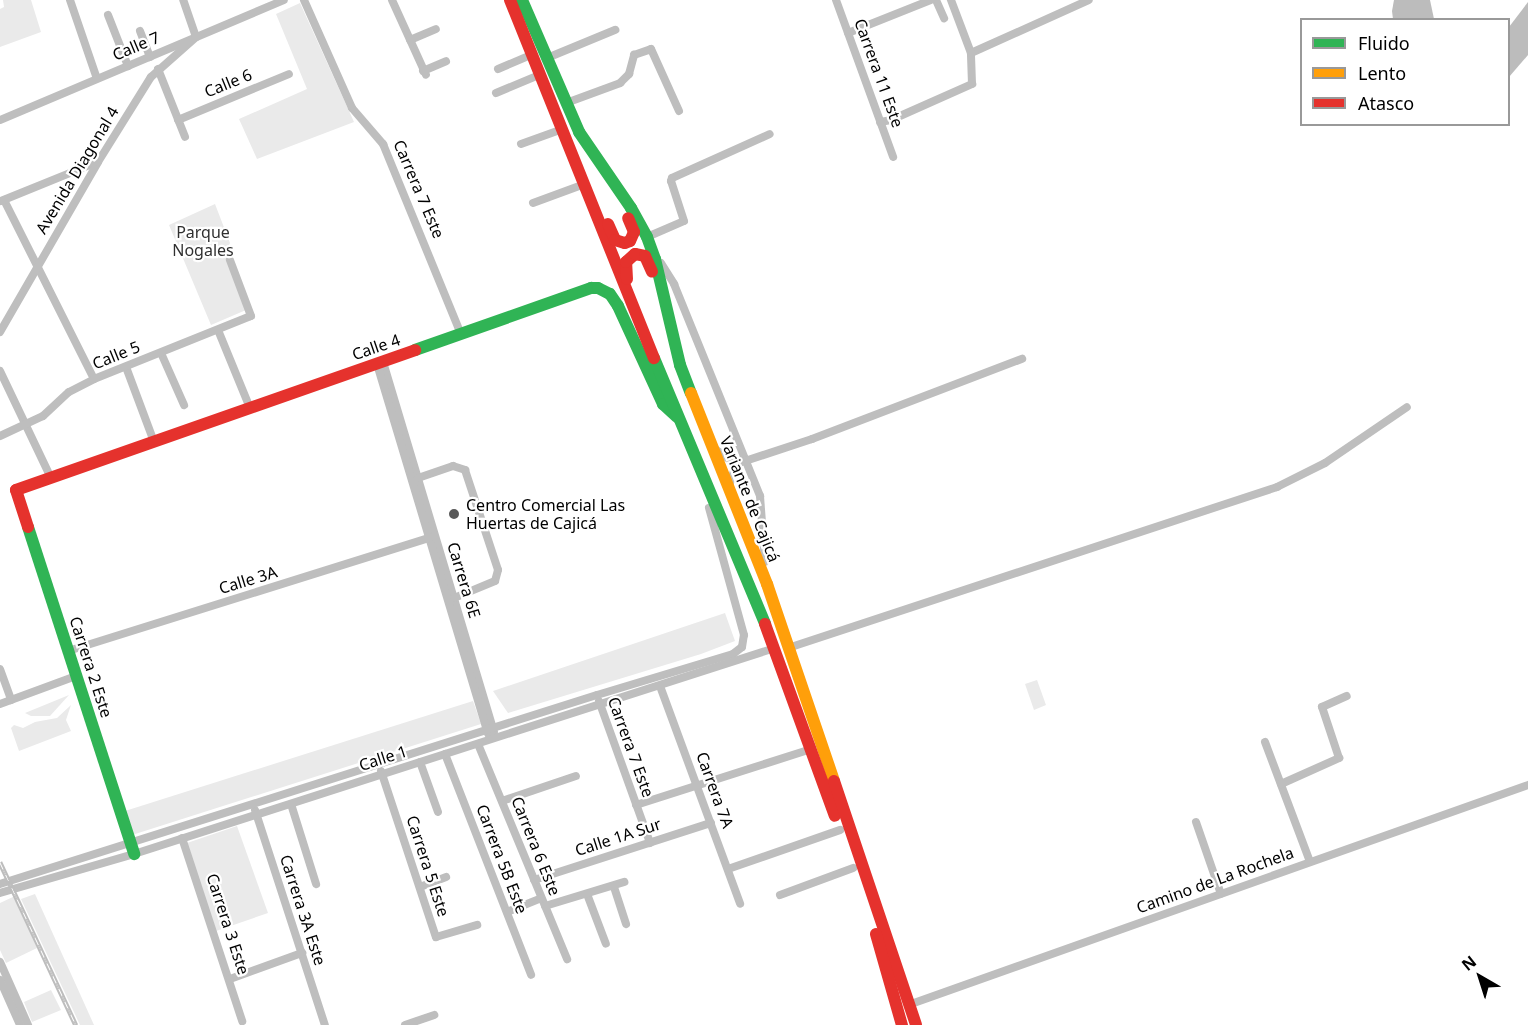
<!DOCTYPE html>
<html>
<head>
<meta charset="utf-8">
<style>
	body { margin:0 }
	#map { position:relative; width:1528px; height:1025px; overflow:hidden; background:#fff; font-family:"Noto Sans",sans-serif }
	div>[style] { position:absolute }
	.green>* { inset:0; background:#eaeaea }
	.water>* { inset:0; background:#bcbcbc }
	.street>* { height:8px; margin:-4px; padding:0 4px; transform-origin:4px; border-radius:4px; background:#bebebe }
	.fast>* { height:12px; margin:-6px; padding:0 6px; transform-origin:6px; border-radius:6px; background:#30b455 }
	.slow>* { height:12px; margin:-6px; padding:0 6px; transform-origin:6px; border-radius:6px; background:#ff9f0a }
	.jam>* { height:12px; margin:-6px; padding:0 6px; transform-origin:6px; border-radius:6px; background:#e5322d }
	.rail>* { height:4.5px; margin-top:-2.25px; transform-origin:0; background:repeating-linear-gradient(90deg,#fff 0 7px,#bdbdbd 0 14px); box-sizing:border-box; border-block:2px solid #bdbdbd }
	.dots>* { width:16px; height:16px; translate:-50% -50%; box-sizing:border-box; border:3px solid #fff; border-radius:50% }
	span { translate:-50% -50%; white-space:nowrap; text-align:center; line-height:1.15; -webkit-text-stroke:4.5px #fff; paint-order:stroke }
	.street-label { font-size:16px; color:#000 }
	.park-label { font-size:16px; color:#303030 }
	.poi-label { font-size:16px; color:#000 }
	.left { translate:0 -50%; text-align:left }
	.legend { position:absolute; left:1300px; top:18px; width:210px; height:108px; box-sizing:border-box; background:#fff; border:2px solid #999; margin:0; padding:8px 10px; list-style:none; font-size:18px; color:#000 }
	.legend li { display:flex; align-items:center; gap:12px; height:30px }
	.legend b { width:30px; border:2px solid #999 }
	.north { position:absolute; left:1450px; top:947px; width:60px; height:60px; -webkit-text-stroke:4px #fff; paint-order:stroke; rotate:321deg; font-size:16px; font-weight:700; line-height:24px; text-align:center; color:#000 }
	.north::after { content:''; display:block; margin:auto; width:21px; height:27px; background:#000; clip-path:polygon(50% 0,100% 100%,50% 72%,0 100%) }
</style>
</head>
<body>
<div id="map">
	<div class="green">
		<div style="clip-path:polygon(3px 0,31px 0,41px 32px,0 47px,0 9px,4px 7px)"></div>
		<div style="clip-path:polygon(300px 3px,354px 122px,257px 159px,239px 119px,307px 89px,276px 14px)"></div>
		<div style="clip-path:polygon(215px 204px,230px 243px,225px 256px,246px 310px,211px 325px,169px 225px)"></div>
		<div style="clip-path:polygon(725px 613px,735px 641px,701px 654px,508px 713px,493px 691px)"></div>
		<div style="clip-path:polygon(1037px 680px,1046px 705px,1034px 710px,1025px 684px)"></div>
		<div style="clip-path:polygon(69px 695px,50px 716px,31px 716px,25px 713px)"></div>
		<div style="clip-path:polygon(473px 701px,481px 724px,132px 835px,125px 811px)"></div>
		<div style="clip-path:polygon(71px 705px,66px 720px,71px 731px,19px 751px,11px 728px,14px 725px,23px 728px,35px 722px,57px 718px)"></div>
		<div style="clip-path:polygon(237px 826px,268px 913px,216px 931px,187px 843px)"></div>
		<div style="clip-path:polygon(35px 894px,94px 1025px,80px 1025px,21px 899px)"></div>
		<div style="clip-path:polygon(15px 896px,37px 948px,6px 963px,0 950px,0 903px)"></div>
		<div style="clip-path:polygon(51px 990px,61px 1010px,32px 1022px,24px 1002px)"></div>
	</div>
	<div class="water">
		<div style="clip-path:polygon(1394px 0,1430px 0,1434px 19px,1393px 19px,1392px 11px)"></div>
		<div style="clip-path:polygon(1528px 2px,1528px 55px,1509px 77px,1509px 27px)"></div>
	</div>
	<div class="street">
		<div style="left:70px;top:0;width:83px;rotate:71.1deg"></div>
		<div style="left:304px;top:0;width:118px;rotate:66deg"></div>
		<div style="left:352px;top:108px;width:48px;rotate:49.3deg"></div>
		<div style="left:383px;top:144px;width:205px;rotate:67.7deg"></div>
		<div style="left:392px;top:0;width:82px;rotate:65.6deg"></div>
		<div style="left:836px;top:0;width:167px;rotate:70deg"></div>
		<div style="left:936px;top:0;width:20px;rotate:66deg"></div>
		<div style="left:108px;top:15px;width:55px;rotate:68.6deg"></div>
		<div style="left:140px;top:31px;width:28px;rotate:69deg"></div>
		<div style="left:848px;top:33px;width:89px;rotate:-21.7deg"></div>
		<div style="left:410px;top:40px;width:28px;rotate:-23deg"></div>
		<div style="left:971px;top:53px;width:129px;rotate:-24.2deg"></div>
		<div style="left:547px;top:58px;width:74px;rotate:-22.4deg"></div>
		<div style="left:158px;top:69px;width:73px;rotate:68.3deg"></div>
		<div style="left:498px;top:69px;width:36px;rotate:-23deg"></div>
		<div style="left:423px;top:71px;width:25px;rotate:-23deg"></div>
		<div style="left:496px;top:93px;width:47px;rotate:-22.7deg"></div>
		<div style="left:566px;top:103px;width:58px;rotate:-20.3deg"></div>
		<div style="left:620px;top:83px;width:13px;rotate:-45deg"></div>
		<div style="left:629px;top:74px;width:20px;rotate:-75deg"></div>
		<div style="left:634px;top:55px;width:18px;rotate:-19deg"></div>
		<div style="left:651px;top:49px;width:68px;rotate:65.7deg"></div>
		<div style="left:0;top:120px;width:308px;rotate:-22.9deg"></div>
		<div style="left:178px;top:120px;width:120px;rotate:-22.5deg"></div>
		<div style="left:880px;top:122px;width:11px;rotate:-10deg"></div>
		<div style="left:891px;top:120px;width:89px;rotate:-24deg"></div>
		<div style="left:972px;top:84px;width:31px;rotate:-92deg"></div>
		<div style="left:971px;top:53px;width:57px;rotate:-110.7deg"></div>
		<div style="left:521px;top:144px;width:45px;rotate:-19.7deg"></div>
		<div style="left:4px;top:200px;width:200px;rotate:63.3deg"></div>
		<div style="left:1px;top:201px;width:104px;rotate:-22.1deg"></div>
		<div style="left:533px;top:203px;width:55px;rotate:-20.1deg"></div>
		<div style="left:647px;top:237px;width:40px;rotate:-23.4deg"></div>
		<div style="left:684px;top:221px;width:42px;rotate:-108deg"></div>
		<div style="left:671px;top:181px;width:3px;rotate:-72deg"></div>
		<div style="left:672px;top:178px;width:107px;rotate:-24.2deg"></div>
		<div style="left:661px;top:263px;width:25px;rotate:58deg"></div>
		<div style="left:674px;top:284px;width:229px;rotate:67.9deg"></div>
		<div style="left:760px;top:496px;width:66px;rotate:85.7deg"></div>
		<div style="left:218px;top:330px;width:84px;rotate:67.7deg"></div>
		<div style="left:0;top:332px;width:196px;rotate:-60deg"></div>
		<div style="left:98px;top:162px;width:100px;rotate:-58.1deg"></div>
		<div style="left:151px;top:77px;width:60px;rotate:-41.6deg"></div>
		<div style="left:196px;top:37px;width:39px;rotate:-109deg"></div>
		<div style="left:161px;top:353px;width:57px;rotate:66.1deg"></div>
		<div style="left:383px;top:362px;width:386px;rotate:73.3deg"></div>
		<div style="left:377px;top:364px;width:386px;rotate:73.3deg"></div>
		<div style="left:126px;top:367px;width:80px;rotate:69.5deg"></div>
		<div style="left:0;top:371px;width:119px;rotate:64.5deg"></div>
		<div style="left:0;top:436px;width:47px;rotate:-24.9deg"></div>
		<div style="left:43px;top:416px;width:35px;rotate:-43deg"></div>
		<div style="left:69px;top:392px;width:28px;rotate:-27deg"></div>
		<div style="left:94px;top:379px;width:169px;rotate:-21.9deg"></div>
		<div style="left:251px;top:316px;width:60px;rotate:-110.6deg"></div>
		<div style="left:715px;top:449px;width:26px;rotate:36deg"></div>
		<div style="left:736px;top:464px;width:80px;rotate:-18.2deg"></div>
		<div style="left:812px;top:439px;width:225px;rotate:-20.9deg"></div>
		<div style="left:418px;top:478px;width:37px;rotate:-19deg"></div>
		<div style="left:453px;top:466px;width:13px;rotate:18deg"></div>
		<div style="left:465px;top:470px;width:105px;rotate:71.7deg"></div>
		<div style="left:498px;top:570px;width:11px;rotate:105deg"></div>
		<div style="left:495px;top:581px;width:44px;rotate:157.5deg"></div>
		<div style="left:729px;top:486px;width:23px;rotate:-72deg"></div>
		<div style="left:788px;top:648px;width:515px;rotate:-18.22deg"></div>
		<div style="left:1277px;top:487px;width:54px;rotate:-26.6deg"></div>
		<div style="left:1325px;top:463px;width:99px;rotate:-34.3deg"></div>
		<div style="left:68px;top:651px;width:381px;rotate:-17.4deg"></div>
		<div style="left:0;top:669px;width:33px;rotate:70deg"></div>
		<div style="left:660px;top:686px;width:232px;rotate:69.8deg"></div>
		<div style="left:599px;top:701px;width:151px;rotate:70.2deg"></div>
		<div style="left:0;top:704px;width:81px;rotate:-20.2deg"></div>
		<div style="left:1265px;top:742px;width:128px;rotate:69.4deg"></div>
		<div style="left:478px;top:744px;width:233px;rotate:67.5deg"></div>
		<div style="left:445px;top:754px;width:237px;rotate:68.7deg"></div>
		<div style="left:420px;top:762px;width:53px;rotate:70.2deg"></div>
		<div style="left:381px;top:771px;width:175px;rotate:71.7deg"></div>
		<div style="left:436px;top:937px;width:43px;rotate:-16.3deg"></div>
		<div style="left:1281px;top:784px;width:64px;rotate:-24.1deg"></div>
		<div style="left:1339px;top:758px;width:54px;rotate:-108.4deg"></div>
		<div style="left:1322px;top:707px;width:27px;rotate:-24deg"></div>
		<div style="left:502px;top:801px;width:78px;rotate:-18.7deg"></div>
		<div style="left:291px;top:804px;width:84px;rotate:72.6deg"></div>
		<div style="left:636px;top:805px;width:184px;rotate:-17.7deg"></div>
		<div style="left:255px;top:810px;width:226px;rotate:72deg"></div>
		<div style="left:1196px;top:822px;width:76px;rotate:70.9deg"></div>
		<div style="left:182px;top:838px;width:193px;rotate:71.8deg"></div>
		<div style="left:728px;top:869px;width:119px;rotate:-19.2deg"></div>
		<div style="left:534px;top:880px;width:186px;rotate:-17.9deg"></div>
		<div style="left:0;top:884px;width:626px;rotate:-17.57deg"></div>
		<div style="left:597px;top:695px;width:142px;rotate:-16.8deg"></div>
		<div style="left:733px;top:654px;width:11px;rotate:-38deg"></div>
		<div style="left:742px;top:647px;width:12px;rotate:-81deg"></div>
		<div style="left:744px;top:635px;width:132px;rotate:-105.4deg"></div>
		<div style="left:420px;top:887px;width:28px;rotate:-21deg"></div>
		<div style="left:614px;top:887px;width:39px;rotate:72deg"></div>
		<div style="left:0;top:893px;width:140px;rotate:-16.2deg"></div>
		<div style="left:134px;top:854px;width:673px;rotate:-17.82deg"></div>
		<div style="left:587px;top:894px;width:53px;rotate:69.2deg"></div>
		<div style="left:780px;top:895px;width:78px;rotate:-20.3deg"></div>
		<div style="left:545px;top:906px;width:83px;rotate:-16.9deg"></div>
		<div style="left:507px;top:912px;width:37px;rotate:-22deg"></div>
		<div style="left:0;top:962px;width:69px;rotate:66deg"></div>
		<div style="left:230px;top:979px;width:77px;rotate:-19.9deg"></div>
		<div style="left:0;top:980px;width:49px;rotate:66deg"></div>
		<div style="left:911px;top:1004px;width:655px;rotate:-19.54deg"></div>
		<div style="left:405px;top:1025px;width:31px;rotate:-19deg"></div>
	</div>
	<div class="fast">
		<div style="left:522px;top:0;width:144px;rotate:66.6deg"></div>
		<div style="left:579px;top:132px;width:92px;rotate:55.6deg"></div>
		<div style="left:631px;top:208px;width:33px;rotate:61deg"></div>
		<div style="left:647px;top:237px;width:23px;rotate:70deg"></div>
		<div style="left:655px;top:259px;width:109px;rotate:76.7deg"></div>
		<div style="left:680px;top:365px;width:30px;rotate:69deg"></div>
		<div style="left:415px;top:350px;width:187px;rotate:-19.4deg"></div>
		<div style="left:591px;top:288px;width:7px"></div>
		<div style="left:598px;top:288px;width:13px;rotate:27deg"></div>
		<div style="left:610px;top:294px;width:14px;rotate:56deg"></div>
		<div style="left:618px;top:306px;width:108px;rotate:65.3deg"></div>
		<div style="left:663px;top:404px;width:19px;rotate:43deg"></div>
		<div style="left:654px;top:358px;width:288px;rotate:67.3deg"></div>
		<div style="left:28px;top:527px;width:344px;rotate:72deg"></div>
	</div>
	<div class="slow">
		<div style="left:691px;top:393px;width:206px;rotate:68.3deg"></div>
		<div style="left:767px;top:584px;width:208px;rotate:71.2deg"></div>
	</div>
	<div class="jam">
		<div style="left:510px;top:0;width:386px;rotate:68.1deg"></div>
		<div style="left:608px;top:224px;width:17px;rotate:66deg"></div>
		<div style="left:615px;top:240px;width:10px;rotate:17deg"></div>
		<div style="left:625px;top:243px;width:5px;rotate:-22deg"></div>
		<div style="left:630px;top:241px;width:10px;rotate:-66deg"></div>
		<div style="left:634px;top:232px;width:15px;rotate:-113deg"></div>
		<div style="left:627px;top:279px;width:17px;rotate:-93deg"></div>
		<div style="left:626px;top:262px;width:12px;rotate:-42deg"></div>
		<div style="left:635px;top:254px;width:10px;rotate:11deg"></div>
		<div style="left:645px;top:256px;width:17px;rotate:66deg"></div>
		<div style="left:28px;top:527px;width:39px;rotate:-108deg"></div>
		<div style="left:16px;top:490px;width:423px;rotate:-19.3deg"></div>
		<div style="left:765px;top:624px;width:204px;rotate:70deg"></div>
		<div style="left:834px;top:781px;width:257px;rotate:71.4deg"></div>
		<div style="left:876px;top:934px;width:95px;rotate:74.1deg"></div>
	</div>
	<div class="rail">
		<div style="left:0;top:862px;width:180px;rotate:65deg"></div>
	</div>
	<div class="dots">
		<div style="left:454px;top:514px;background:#595959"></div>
	</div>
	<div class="street-label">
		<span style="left:136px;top:46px;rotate:-23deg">Calle 7</span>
		<span style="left:879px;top:73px;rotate:70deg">Carrera 11 Este</span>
		<span style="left:228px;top:83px;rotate:-22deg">Calle 6</span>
		<span style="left:77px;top:170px;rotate:-59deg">Avenida Diagonal 4</span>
		<span style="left:419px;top:189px;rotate:67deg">Carrera 7 Este</span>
		<span style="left:376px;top:347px;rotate:-19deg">Calle 4</span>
		<span style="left:116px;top:355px;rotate:-22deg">Calle 5</span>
		<span style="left:750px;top:499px;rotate:68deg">Variante de Cajicá</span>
		<span style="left:248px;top:580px;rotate:-17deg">Calle 3A</span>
		<span style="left:464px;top:580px;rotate:73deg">Carrera 6E</span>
		<span style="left:91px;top:667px;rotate:72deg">Carrera 2 Este</span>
		<span style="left:631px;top:747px;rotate:70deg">Carrera 7 Este</span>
		<span style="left:383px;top:758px;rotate:-18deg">Calle 1</span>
		<span style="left:715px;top:790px;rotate:70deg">Carrera 7A</span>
		<span style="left:618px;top:837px;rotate:-18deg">Calle 1A Sur</span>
		<span style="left:536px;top:846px;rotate:68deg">Carrera 6 Este</span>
		<span style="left:502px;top:859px;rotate:69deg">Carrera 5B Este</span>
		<span style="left:428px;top:866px;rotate:72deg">Carrera 5 Este</span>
		<span style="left:1215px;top:880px;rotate:-20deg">Camino de La Rochela</span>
		<span style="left:303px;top:910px;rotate:72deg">Carrera 3A Este</span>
		<span style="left:228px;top:924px;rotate:72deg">Carrera 3 Este</span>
	</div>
	<div class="park-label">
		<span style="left:203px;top:241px">Parque<br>Nogales</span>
	</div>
	<div class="poi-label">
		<span class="left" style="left:466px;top:514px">Centro Comercial Las<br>Huertas de Cajicá</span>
	</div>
	<ul class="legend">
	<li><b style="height:8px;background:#30b455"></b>Fluido</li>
	<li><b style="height:8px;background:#ff9f0a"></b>Lento</li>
	<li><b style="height:8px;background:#e5322d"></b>Atasco</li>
	</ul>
	<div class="north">N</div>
</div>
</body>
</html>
